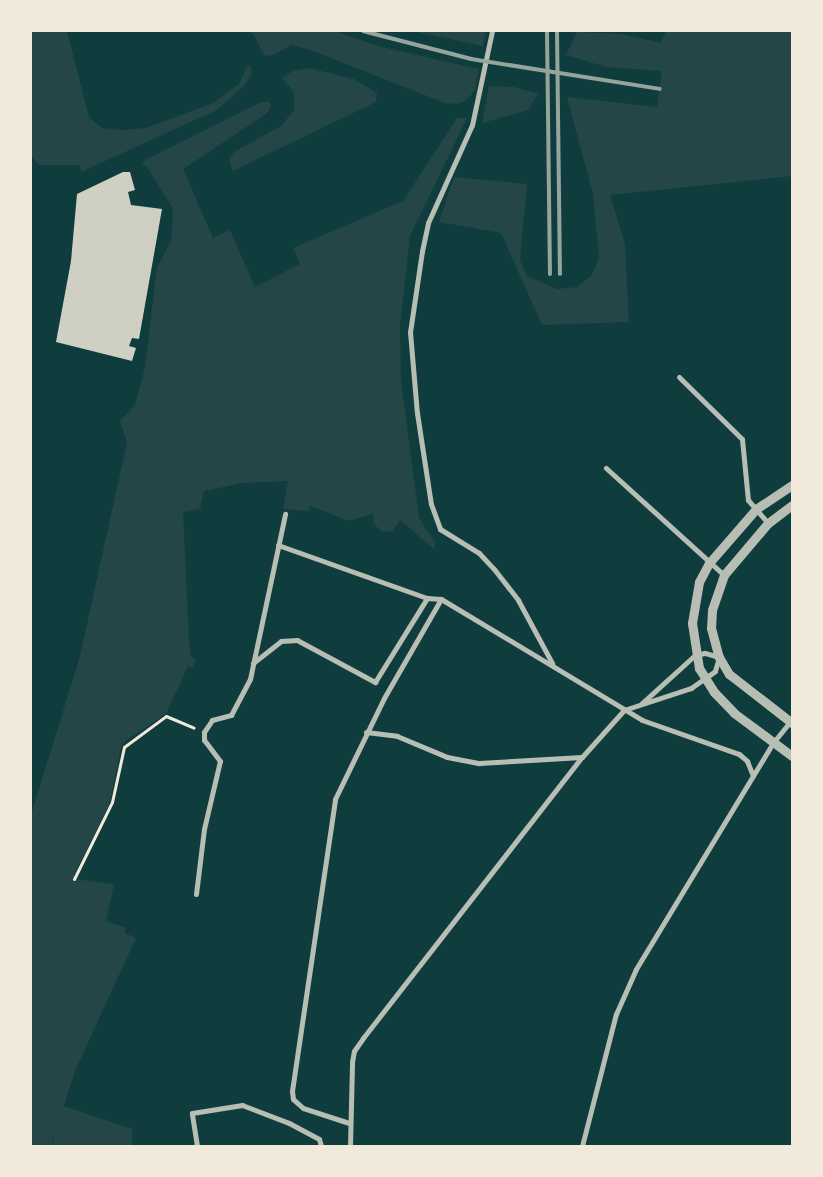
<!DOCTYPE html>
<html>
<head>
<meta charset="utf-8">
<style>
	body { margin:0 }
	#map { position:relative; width:823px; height:1177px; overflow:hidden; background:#0f3d3e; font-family:Lato,sans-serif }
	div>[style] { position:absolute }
	.green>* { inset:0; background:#244646 }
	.building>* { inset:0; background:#cfcfc3 }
	.path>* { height:3px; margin:-1.5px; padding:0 1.5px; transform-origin:1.5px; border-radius:1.5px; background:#f1e9da }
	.minor>* { height:5px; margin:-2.5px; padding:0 2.5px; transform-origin:2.5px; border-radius:2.5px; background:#b8beb3 }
	.tertiary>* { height:9px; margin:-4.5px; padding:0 4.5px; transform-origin:4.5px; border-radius:4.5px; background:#b8beb3 }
	.rail>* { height:4px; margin:-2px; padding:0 2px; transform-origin:2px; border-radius:2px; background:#97a49c }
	span { translate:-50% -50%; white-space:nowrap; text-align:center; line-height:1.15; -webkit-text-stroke:4px #f1e9da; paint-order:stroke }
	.frame { position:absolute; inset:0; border:32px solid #f1e9da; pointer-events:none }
</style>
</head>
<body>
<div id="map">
	<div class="green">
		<div style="clip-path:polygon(31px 31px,67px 31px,89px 117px,102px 128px,123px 130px,146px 128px,213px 103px,239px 84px,247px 66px,250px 66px,252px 73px,244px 86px,217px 110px,81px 172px,80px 165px,39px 165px,31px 156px)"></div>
		<div style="clip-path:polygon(248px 31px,335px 31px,378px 46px,479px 69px,475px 90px,467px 100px,457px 104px,445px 103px,311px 50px,292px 45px,271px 56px,264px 55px,254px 35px)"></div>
		<div style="clip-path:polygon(412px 31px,486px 31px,483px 46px)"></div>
		<div style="clip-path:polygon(666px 31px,792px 31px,792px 176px,610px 195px,625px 244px,629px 322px,542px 325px,501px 233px,439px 222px,454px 177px,527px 184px,520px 260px,527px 276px,557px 289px,577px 287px,592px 275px,599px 258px,593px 194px,567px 97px,657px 107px,662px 71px,606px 67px,566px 55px,577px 32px,622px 34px,661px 43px)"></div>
		<div style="clip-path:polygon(309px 68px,354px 79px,377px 93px,376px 102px,233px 171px,229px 159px,234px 152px,281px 126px,294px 110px,294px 92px,282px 78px,293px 71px)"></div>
		<div style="clip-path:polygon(489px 86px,514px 87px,538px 94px,528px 110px,482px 123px)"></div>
		<div style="clip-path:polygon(261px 102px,270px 102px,271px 107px,266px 114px,183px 169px,213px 238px,230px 230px,255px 287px,300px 264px,293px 248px,403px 201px,457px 118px,467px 118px,410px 236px,400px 327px,401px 380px,419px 518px,435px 542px,435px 550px,400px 520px,392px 532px,381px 531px,374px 524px,373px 514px,349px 521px,310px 506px,309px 511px,283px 509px,288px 481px,243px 483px,204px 491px,200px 509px,183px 512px,189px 641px,191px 657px,196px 659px,192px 668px,188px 666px,166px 714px,125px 741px,121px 748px,110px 803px,74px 875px,74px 879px,114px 884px,106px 921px,126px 928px,125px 933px,136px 938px,75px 1071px,64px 1106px,132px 1129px,132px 1146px,52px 1146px,56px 1130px,51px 1146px,31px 1146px,31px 815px,80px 656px,127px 442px,120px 421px,135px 405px,145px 367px,157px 267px,171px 241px,173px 209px,147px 167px,142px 165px,145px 160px)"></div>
	</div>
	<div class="building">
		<div style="clip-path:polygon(123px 172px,130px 172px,135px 190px,128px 192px,131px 205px,162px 209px,139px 339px,132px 338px,129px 346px,136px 348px,132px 361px,56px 342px,71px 261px,77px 194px)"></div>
	</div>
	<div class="path">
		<div style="left:74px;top:879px;width:86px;rotate:-63.7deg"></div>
		<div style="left:112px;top:802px;width:56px;rotate:-77.7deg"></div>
		<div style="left:124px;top:747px;width:52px;rotate:-36.4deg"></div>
		<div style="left:166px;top:716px;width:30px;rotate:23deg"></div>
	</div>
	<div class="minor">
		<div style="left:492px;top:31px;width:96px;rotate:102deg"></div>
		<div style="left:472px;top:125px;width:107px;rotate:114.2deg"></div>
		<div style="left:428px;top:223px;width:29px;rotate:102deg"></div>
		<div style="left:422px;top:251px;width:82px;rotate:98.4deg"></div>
		<div style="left:410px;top:332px;width:81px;rotate:85.1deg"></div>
		<div style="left:417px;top:413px;width:92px;rotate:81.3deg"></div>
		<div style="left:431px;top:504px;width:27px;rotate:70deg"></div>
		<div style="left:440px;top:529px;width:46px;rotate:31.6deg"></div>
		<div style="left:479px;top:553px;width:22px;rotate:47deg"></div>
		<div style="left:494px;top:569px;width:39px;rotate:52deg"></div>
		<div style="left:518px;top:600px;width:72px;rotate:61.6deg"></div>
		<div style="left:679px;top:377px;width:88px;rotate:44.5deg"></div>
		<div style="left:742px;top:439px;width:61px;rotate:84.4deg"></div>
		<div style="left:748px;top:500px;width:30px;rotate:49deg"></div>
		<div style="left:606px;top:468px;width:159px;rotate:42.2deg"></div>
		<div style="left:278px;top:545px;width:158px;rotate:19.6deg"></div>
		<div style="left:427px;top:598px;width:14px;rotate:4deg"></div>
		<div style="left:441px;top:599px;width:235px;rotate:31deg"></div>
		<div style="left:642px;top:720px;width:103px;rotate:19.3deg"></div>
		<div style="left:739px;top:754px;width:11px;rotate:41deg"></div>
		<div style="left:747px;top:761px;width:16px;rotate:68deg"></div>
		<div style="left:253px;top:663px;width:36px;rotate:-38deg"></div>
		<div style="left:281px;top:641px;width:16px;rotate:-4deg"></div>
		<div style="left:297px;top:640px;width:89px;rotate:28.3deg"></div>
		<div style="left:375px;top:682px;width:99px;rotate:-58.2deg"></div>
		<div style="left:366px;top:732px;width:31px;rotate:7deg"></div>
		<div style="left:397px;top:736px;width:54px;rotate:22.8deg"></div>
		<div style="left:447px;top:757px;width:33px;rotate:11deg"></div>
		<div style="left:479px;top:763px;width:103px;rotate:-3.3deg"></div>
		<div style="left:196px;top:894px;width:65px;rotate:-83deg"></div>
		<div style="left:204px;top:829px;width:70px;rotate:-76.8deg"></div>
		<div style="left:220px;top:761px;width:26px;rotate:-127deg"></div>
		<div style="left:204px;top:740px;width:8px;rotate:-90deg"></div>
		<div style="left:204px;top:732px;width:14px;rotate:-56deg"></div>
		<div style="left:212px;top:720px;width:20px;rotate:-15deg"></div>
		<div style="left:231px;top:715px;width:41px;rotate:-62.2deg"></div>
		<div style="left:250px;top:679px;width:169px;rotate:-78deg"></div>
		<div style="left:349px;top:1123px;width:48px;rotate:-161.9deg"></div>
		<div style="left:303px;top:1108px;width:13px;rotate:-138deg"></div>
		<div style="left:293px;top:1099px;width:8px;rotate:-97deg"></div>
		<div style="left:292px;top:1091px;width:295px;rotate:-81.6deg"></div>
		<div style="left:335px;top:799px;width:112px;rotate:-64.1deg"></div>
		<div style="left:384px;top:698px;width:114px;rotate:-60.1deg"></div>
		<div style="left:197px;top:1146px;width:33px;rotate:-99deg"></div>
		<div style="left:192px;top:1113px;width:51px;rotate:-9.1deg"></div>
		<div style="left:242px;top:1105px;width:50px;rotate:21deg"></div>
		<div style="left:289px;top:1123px;width:34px;rotate:28deg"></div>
		<div style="left:319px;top:1139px;width:7px;rotate:74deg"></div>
		<div style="left:350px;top:1146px;width:84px;rotate:-88.6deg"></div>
		<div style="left:352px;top:1062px;width:11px;rotate:-80deg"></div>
		<div style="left:354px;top:1051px;width:16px;rotate:-55deg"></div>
		<div style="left:363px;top:1038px;width:356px;rotate:-52.1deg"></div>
		<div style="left:582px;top:757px;width:63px;rotate:-48.2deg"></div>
		<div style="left:624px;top:710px;width:71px;rotate:-18.2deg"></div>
		<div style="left:691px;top:688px;width:29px;rotate:-35deg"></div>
		<div style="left:715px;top:671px;width:15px;rotate:-74deg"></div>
		<div style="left:719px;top:657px;width:15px;rotate:-164deg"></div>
		<div style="left:705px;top:653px;width:10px;rotate:169deg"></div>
		<div style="left:695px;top:655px;width:72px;rotate:137.8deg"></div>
		<div style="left:582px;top:1146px;width:136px;rotate:-75.6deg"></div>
		<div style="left:616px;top:1014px;width:49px;rotate:-66deg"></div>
		<div style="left:636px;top:969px;width:263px;rotate:-58.8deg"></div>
		<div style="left:772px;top:744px;width:28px;rotate:-51deg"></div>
	</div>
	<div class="tertiary">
		<div style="left:792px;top:485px;width:43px;rotate:146.3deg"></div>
		<div style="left:756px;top:509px;width:72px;rotate:131deg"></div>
		<div style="left:709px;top:563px;width:21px;rotate:118deg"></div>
		<div style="left:699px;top:582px;width:42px;rotate:99.7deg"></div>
		<div style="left:692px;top:623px;width:46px;rotate:81.2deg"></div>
		<div style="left:699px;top:668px;width:28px;rotate:58deg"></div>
		<div style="left:714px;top:692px;width:29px;rotate:46deg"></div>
		<div style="left:734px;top:713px;width:72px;rotate:36.6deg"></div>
		<div style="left:792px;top:505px;width:30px;rotate:143deg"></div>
		<div style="left:768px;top:523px;width:68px;rotate:130.2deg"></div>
		<div style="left:724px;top:575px;width:37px;rotate:109deg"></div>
		<div style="left:712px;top:610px;width:18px;rotate:93deg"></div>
		<div style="left:711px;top:628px;width:30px;rotate:75deg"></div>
		<div style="left:719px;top:657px;width:20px;rotate:60deg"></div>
		<div style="left:729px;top:674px;width:80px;rotate:37.9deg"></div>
	</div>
	<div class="rail">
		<div style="left:363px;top:31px;width:112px;rotate:14.5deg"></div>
		<div style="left:471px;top:59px;width:191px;rotate:9deg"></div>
		<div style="left:547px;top:31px;width:243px;rotate:89.3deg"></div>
		<div style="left:557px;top:31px;width:243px;rotate:89.3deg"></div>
	</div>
	<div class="frame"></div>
</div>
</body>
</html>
